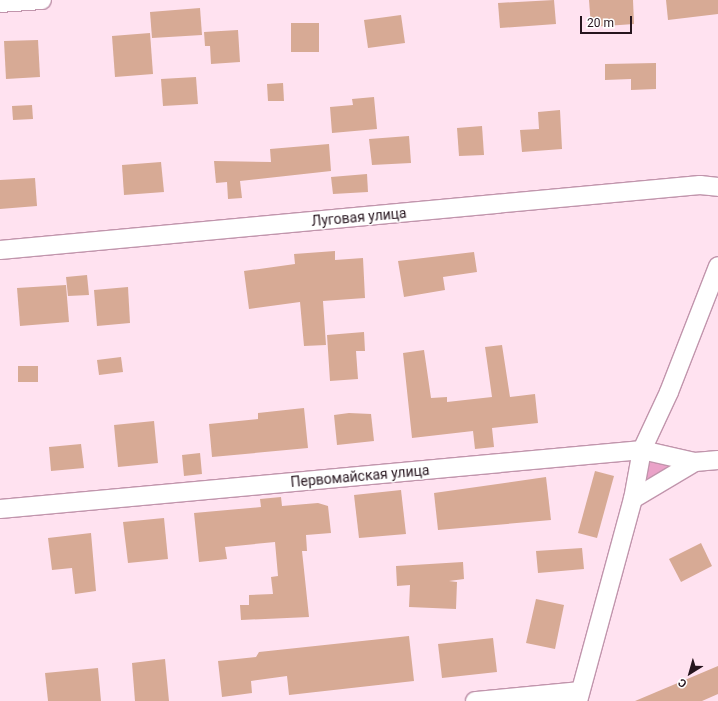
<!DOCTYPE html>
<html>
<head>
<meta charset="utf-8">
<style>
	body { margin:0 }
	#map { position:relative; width:718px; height:701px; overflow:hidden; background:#ffe2f0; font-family:Roboto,sans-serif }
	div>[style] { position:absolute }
	.green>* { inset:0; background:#eaa2c8 }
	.building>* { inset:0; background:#d7aa95 }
	.roads { filter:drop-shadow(1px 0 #c195ac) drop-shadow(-1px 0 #c195ac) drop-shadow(0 1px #c195ac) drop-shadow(0 -1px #c195ac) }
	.street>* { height:18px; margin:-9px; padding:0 9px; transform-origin:9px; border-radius:9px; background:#fff }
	span { translate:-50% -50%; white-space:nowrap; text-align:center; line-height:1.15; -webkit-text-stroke:3px #fff; paint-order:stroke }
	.street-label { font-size:14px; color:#26151e }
	.north { position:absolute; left:670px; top:653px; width:40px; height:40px; -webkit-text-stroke:3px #fff; paint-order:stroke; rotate:217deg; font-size:11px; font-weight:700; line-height:16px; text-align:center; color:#26151e }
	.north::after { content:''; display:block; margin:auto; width:14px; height:18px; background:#26151e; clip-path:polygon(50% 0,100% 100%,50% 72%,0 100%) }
	.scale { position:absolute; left:580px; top:16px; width:52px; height:18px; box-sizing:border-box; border:2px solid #26151e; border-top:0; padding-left:5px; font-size:12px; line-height:14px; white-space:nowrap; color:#26151e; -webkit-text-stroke:3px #fff; paint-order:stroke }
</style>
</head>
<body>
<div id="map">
	<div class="green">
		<div style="clip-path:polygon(647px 461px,671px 466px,642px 482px)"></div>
	</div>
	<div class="building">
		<div style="clip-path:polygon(554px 0,556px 24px,500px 28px,498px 3px)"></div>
		<div style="clip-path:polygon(589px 0,633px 0,634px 24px,591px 27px)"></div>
		<div style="clip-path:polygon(666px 0,718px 0,718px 14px,668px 20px)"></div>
		<div style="clip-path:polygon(200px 8px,202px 35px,152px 38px,150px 12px)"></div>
		<div style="clip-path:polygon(401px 15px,405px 43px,368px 48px,364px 20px)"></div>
		<div style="clip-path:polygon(291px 23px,319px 23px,319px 52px,291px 52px)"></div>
		<div style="clip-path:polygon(238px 30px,240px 62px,211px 64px,210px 46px,205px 46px,204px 32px)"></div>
		<div style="clip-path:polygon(150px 33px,153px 74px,115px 77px,112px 36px)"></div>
		<div style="clip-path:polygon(38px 40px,40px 77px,6px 79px,4px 41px)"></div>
		<div style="clip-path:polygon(656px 63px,656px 89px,631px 90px,631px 79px,605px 80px,605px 64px)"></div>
		<div style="clip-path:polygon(196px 77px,198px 104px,163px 106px,161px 79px)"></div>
		<div style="clip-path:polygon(283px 83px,284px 101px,268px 101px,267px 84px)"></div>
		<div style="clip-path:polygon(374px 97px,377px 129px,332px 133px,330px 107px,353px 105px,352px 99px)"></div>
		<div style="clip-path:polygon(32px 105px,33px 119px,13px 120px,12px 106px)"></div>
		<div style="clip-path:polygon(560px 110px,562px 149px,522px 152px,520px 130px,539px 129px,538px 112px)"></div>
		<div style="clip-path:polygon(482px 126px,484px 155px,459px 156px,457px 128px)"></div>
		<div style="clip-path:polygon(409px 136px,411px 163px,372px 165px,369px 139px)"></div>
		<div style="clip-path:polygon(329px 144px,331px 171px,240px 181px,242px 198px,228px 199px,227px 182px,216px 183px,214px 161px,271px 162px,270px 149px)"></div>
		<div style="clip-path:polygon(161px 162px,164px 192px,124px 195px,122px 165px)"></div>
		<div style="clip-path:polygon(367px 174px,368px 192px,333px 194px,331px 177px)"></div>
		<div style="clip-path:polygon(35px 178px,37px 206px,0 209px,0 180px)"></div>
		<div style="clip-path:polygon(335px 251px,335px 260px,363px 258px,365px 298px,323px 301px,326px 345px,304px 346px,300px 302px,249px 309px,244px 271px,295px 264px,294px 254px)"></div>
		<div style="clip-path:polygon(474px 252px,477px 272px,443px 277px,445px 290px,404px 297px,398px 261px)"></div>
		<div style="clip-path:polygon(87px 275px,89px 295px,68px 296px,66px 277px)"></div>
		<div style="clip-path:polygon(66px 285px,69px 322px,20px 326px,17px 288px)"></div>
		<div style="clip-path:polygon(128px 287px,130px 323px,97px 326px,94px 290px)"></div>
		<div style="clip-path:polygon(364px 332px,365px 351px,356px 351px,358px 379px,330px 381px,327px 335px)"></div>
		<div style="clip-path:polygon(502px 345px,510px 397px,535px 394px,538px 423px,492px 428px,494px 447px,475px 449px,473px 431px,412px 438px,403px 353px,424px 350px,431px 398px,447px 397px,447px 402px,492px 397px,485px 347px)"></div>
		<div style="clip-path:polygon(121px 357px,123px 372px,99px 375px,97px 360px)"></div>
		<div style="clip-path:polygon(18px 366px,38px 366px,38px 382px,18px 382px)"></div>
		<div style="clip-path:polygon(304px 408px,308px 448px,212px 457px,209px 424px,258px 419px,258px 413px)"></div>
		<div style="clip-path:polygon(349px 413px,371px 414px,374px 441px,337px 445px,334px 415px)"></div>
		<div style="clip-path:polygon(154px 421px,158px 463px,118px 467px,114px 425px)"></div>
		<div style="clip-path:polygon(81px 444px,84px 468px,51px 471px,49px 447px)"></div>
		<div style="clip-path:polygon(200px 453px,202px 474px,184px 476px,182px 455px)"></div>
		<div style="clip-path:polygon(595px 471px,614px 476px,597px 538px,578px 533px)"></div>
		<div style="clip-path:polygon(546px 477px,551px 520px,438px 530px,434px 493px)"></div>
		<div style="clip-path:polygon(401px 490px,406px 534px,359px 538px,354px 495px)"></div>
		<div style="clip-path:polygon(281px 497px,282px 506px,318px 503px,328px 506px,331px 533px,306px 535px,307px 551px,302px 551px,309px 617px,241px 620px,240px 605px,249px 605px,249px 595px,273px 594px,271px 577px,278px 576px,275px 542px,225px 547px,227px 559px,199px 562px,194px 513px,261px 507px,260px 499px)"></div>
		<div style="clip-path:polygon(164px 518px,168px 559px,128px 563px,123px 522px)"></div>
		<div style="clip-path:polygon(91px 533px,96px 591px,75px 594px,72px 568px,52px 570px,48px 538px)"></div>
		<div style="clip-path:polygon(701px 543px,712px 566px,681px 582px,669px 559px)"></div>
		<div style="clip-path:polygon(582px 548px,584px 569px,538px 573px,536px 551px)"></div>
		<div style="clip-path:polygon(463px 562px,464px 579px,449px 581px,457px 582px,456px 609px,409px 607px,410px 585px,397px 586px,396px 566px)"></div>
		<div style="clip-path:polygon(536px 599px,564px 605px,555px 649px,526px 643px)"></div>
		<div style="clip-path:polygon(409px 636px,414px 681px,289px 695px,287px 676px,251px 681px,252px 693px,222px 697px,218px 661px,256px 657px,259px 652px)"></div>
		<div style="clip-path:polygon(493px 638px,497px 672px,442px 678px,438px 644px)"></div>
		<div style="clip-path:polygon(165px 659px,169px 701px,135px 701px,132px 663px)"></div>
		<div style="clip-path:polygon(718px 666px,718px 694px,702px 701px,635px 701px)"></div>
		<div style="clip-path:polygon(98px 668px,101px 701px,48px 701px,45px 673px)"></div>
	</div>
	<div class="roads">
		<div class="street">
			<div style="left:0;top:3px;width:42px;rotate:-4.1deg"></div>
			<div style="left:0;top:250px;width:703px;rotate:-5.31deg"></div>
			<div style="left:700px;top:185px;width:18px;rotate:6deg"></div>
			<div style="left:633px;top:499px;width:50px;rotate:-79.6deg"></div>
			<div style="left:642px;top:450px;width:64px;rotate:-65deg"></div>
			<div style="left:669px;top:392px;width:135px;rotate:-68.7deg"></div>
			<div style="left:0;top:509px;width:645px;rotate:-5.25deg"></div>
			<div style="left:642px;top:450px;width:54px;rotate:12.8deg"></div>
			<div style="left:695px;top:462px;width:23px;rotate:-5deg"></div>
			<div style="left:475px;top:701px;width:105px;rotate:-5.4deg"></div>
			<div style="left:578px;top:701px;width:209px;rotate:-74.8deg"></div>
			<div style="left:633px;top:499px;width:72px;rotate:-30.8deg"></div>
		</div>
	</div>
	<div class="street-label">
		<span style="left:359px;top:217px;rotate:-5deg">Луговая улица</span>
		<span style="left:360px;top:476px;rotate:-5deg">Первомайская улица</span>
	</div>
	<div class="north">С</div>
	<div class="scale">20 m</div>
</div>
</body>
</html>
